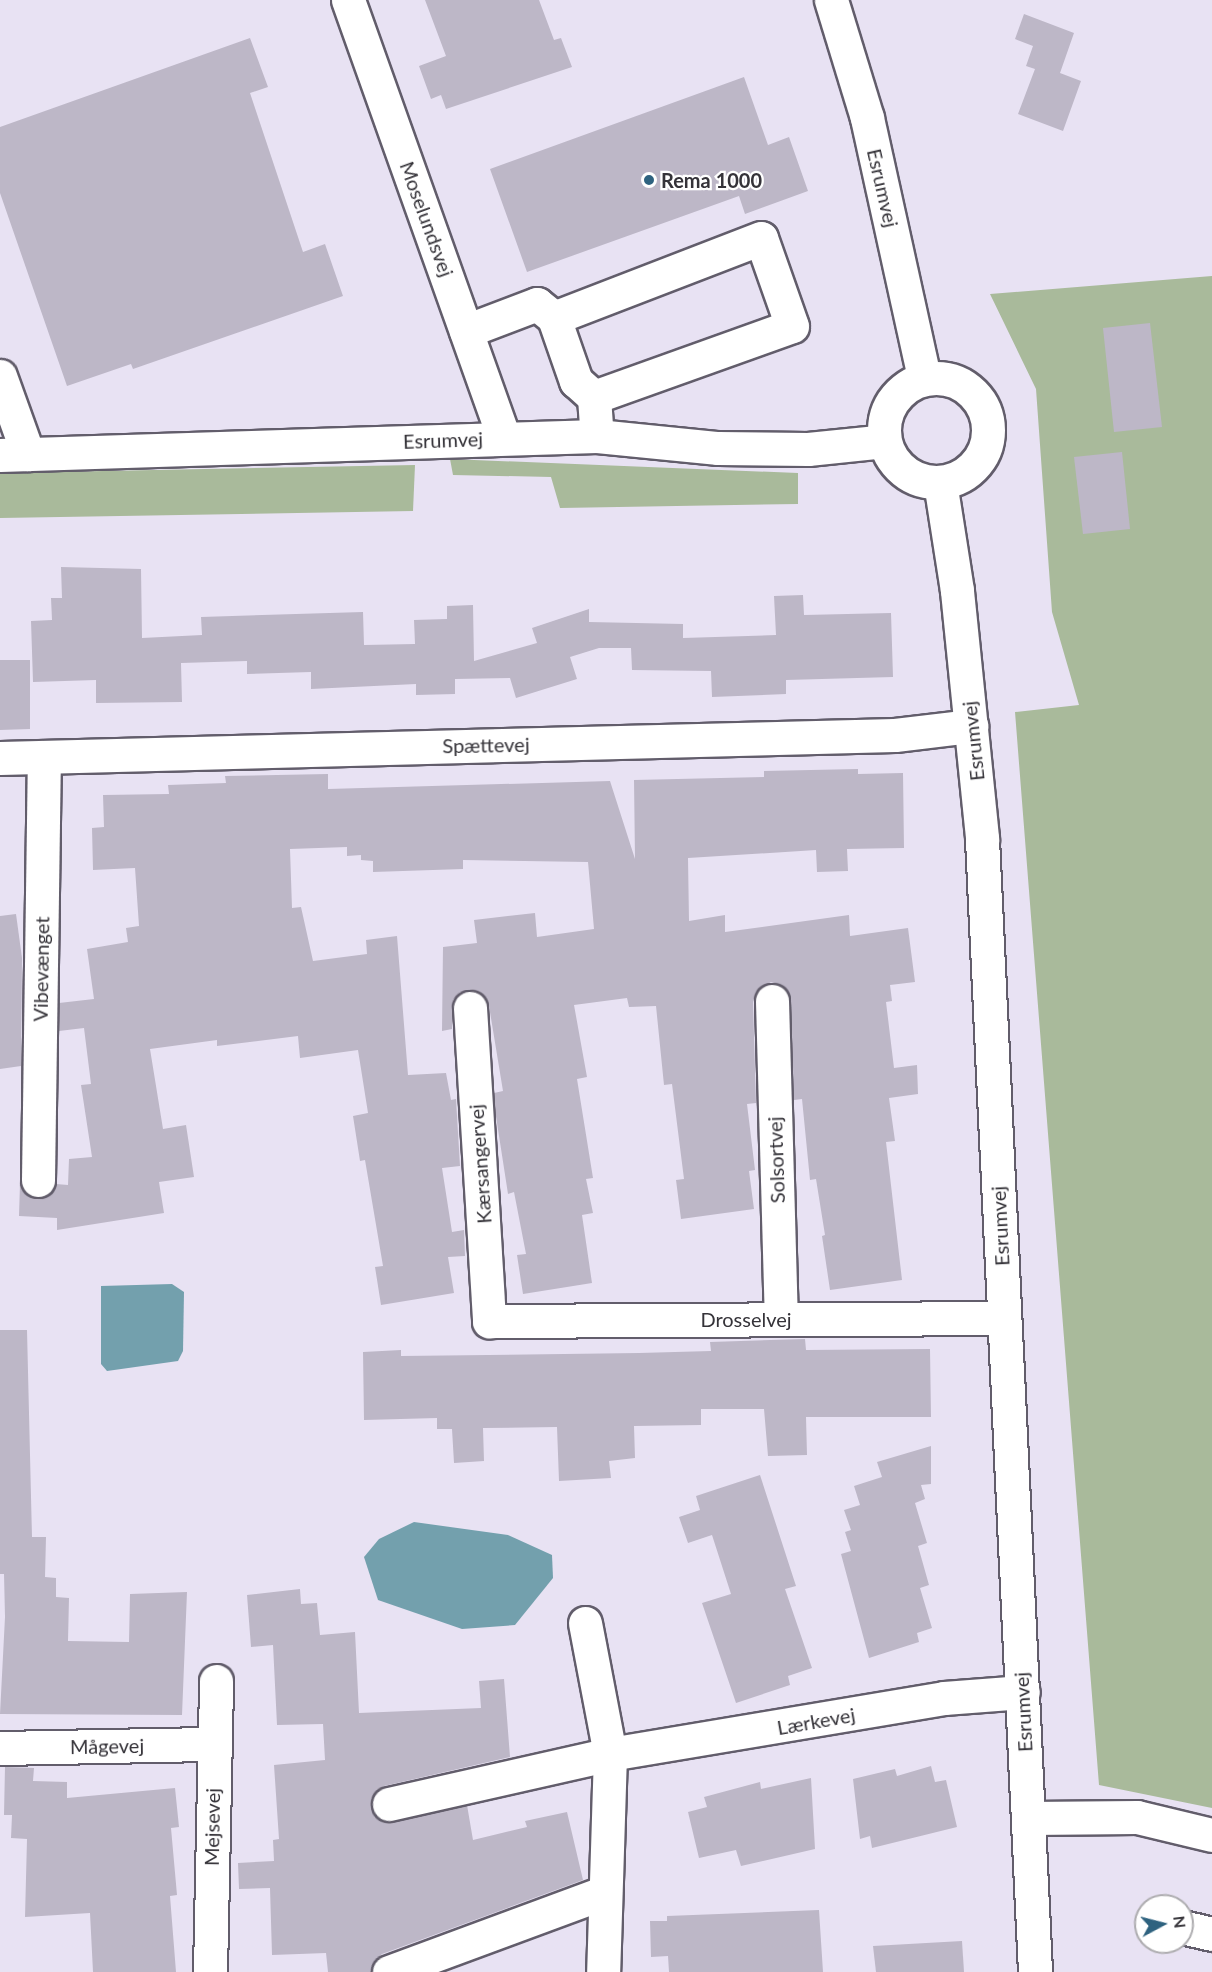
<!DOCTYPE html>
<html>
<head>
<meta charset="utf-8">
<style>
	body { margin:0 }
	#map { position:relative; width:1212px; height:1972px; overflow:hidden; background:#e8e2f3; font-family:Lato,sans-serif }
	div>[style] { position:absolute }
	.green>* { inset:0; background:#a9ba9b }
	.water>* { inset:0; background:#73a0ad }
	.building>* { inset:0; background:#bdb7c7 }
	.roads { filter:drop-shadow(2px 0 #625d6b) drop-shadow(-2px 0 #625d6b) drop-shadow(0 2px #625d6b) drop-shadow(0 -2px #625d6b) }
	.minor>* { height:33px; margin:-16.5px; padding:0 16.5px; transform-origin:16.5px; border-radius:16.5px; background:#fff }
	.major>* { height:33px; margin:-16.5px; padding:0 16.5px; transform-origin:16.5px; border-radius:16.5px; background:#fff }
	.major>.ring { margin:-16.5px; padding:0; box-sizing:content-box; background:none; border:33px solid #fff; border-radius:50% }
	.dots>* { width:16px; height:16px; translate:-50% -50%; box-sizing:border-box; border:3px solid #fff; border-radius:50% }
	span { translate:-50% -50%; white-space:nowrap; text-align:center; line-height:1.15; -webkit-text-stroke:4.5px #fff; paint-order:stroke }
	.poi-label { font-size:20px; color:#353339; font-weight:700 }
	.left { translate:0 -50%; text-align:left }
	.street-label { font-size:20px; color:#353339 }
	.north { position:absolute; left:1134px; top:1894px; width:60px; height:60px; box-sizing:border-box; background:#fff; border:2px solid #aeadb0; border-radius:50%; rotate:83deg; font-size:16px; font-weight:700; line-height:24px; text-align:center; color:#353339 }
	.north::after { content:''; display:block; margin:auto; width:21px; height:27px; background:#2e627f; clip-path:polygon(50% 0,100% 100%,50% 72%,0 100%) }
</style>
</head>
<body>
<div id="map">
	<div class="green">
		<div style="clip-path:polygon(1212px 276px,1212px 1808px,1099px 1785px,1015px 712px,1079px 705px,1052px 612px,1036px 389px,990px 294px)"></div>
		<div style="clip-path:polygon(450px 459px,798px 473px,798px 504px,560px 508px,551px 477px,453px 475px)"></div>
		<div style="clip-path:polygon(415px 465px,413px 511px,0 518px,0 473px)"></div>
	</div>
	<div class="water">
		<div style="clip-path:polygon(172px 1284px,184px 1292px,183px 1351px,178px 1361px,107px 1371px,101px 1364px,101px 1286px)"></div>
		<div style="clip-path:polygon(414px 1522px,508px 1535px,552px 1555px,553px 1578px,515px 1625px,462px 1629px,378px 1600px,364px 1557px,379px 1539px)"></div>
	</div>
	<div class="building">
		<div style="clip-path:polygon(425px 0,539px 0,554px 40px,561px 38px,572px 67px,446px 109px,441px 95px,431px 99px,419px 66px,446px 56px)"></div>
		<div style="clip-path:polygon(1024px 14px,1074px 33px,1060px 73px,1081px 81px,1063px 131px,1018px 114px,1035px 69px,1026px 66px,1033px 46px,1015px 39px)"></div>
		<div style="clip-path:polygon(250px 38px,268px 87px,250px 93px,303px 252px,325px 244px,343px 296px,133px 369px,131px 364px,67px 386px,0 193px,0 127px)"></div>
		<div style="clip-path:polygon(744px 77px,768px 145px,789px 137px,808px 191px,745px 214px,739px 196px,527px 272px,490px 169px)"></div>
		<div style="clip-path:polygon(1150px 323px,1162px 427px,1114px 432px,1103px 328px)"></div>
		<div style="clip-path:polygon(1122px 452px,1130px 529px,1083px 534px,1074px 457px)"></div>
		<div style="clip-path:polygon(61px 567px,141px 569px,142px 638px,202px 635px,201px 617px,363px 612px,364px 645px,415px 644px,414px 620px,447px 619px,447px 606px,473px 605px,474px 661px,537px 643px,532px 628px,589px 609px,589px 622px,683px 624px,683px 638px,776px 635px,774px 596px,803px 595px,804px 615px,891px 613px,893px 677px,786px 680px,786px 694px,712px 697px,711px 671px,632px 670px,631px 648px,599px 648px,570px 657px,577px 679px,516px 698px,510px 678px,455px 679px,455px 694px,416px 695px,416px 684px,311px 689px,311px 672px,247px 674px,247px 661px,181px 663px,182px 702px,96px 703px,96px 680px,33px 682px,31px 621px,52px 620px,51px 598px,62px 598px)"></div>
		<div style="clip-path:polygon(0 660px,30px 660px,30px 729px,0 730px)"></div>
		<div style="clip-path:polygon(858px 769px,858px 774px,903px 773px,904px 848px,847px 849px,848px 871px,817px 872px,816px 850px,688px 858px,689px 921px,725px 915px,725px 932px,849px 915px,850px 936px,908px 928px,915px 982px,890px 985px,892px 1001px,886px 1002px,894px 1068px,917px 1065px,918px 1094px,889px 1098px,895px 1141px,886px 1142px,902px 1280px,830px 1290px,822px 1236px,825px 1235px,816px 1179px,810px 1180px,802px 1099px,794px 1100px,791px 1000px,781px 985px,771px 982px,756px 992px,753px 1002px,756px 1103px,747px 1104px,755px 1170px,749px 1171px,754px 1209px,681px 1219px,676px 1180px,684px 1179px,672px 1084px,664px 1085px,656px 1006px,629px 1007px,627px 998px,574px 1005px,587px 1077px,577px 1079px,593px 1178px,586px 1179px,593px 1213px,582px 1215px,592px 1283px,523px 1294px,517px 1255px,526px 1254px,514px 1192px,508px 1194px,495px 1110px,494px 1093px,503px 1091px,489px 1006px,479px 992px,460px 992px,453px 1000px,452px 1029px,442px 1031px,443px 947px,477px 943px,474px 920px,535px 913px,537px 937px,594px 929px,588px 862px,463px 860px,463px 869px,373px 872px,373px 861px,361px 860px,361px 855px,347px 856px,347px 847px,290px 849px,292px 908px,301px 907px,313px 961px,367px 954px,366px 940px,397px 936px,408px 1075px,446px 1073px,451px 1100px,456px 1099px,460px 1166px,442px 1168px,452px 1232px,464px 1230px,465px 1256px,448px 1257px,454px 1293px,381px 1305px,375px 1267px,383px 1266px,365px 1160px,360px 1161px,353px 1116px,368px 1113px,358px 1050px,300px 1058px,298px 1036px,217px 1046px,217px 1040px,150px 1049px,163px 1129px,186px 1125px,194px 1177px,159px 1182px,164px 1213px,57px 1230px,57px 1218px,19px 1216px,20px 1184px,29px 1196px,47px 1197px,56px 1184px,68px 1185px,69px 1159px,92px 1157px,81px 1085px,91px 1084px,84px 1028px,59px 1031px,59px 1003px,94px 999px,87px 949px,128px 942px,126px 928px,139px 926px,135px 868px,93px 870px,92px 828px,104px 827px,103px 795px,169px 794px,168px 785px,226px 783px,225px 776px,277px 775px,328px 774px,328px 789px,610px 781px,635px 859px,634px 780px,764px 777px,764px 771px)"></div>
		<div style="clip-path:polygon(16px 914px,22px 958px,21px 1066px,0 1069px,0 916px)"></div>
		<div style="clip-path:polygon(0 1330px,27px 1330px,32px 1537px,46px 1537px,45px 1577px,56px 1578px,56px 1597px,69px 1598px,68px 1641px,129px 1642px,130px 1594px,187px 1592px,182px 1715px,0 1714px,5px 1617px,4px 1574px,0 1574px)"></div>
		<div style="clip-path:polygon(805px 1339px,806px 1350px,930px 1349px,931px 1417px,806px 1417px,807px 1455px,768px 1456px,764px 1409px,701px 1409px,701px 1425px,634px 1426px,635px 1458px,609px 1461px,611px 1478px,559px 1481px,557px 1427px,483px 1428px,484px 1461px,454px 1463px,452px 1429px,437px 1429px,437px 1418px,364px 1420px,363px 1352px,401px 1350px,401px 1356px,639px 1353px,711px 1351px,710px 1342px)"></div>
		<div style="clip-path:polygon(931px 1446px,931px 1484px,921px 1485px,925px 1499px,915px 1503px,927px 1543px,918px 1546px,929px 1585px,920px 1588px,932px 1628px,917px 1633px,919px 1642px,869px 1658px,841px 1554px,851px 1551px,845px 1532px,851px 1530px,844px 1510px,860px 1505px,854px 1486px,882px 1477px,877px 1462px)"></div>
		<div style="clip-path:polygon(760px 1475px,796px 1586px,785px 1589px,812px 1668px,788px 1676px,790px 1685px,736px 1703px,702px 1603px,731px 1594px,712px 1535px,688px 1543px,679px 1517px,700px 1510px,696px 1496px)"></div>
		<div style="clip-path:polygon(300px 1589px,301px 1604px,317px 1603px,320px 1635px,355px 1632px,359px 1713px,481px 1708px,479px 1681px,504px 1679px,510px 1757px,384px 1786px,371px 1799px,376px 1817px,393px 1822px,467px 1805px,473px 1840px,527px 1827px,525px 1821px,567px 1812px,583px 1880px,382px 1954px,374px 1961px,371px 1972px,328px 1972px,326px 1953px,272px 1955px,270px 1888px,239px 1889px,238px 1863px,274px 1861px,273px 1840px,279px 1839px,274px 1765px,325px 1760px,323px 1724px,277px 1725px,273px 1645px,251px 1647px,247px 1595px)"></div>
		<div style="clip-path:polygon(931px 1766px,935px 1782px,946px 1780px,957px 1827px,872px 1848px,870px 1836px,860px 1839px,853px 1779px,895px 1769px,897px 1776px)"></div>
		<div style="clip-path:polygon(5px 1767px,34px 1768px,33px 1781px,67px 1782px,67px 1798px,175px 1788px,179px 1827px,171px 1828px,177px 1895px,170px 1896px,176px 1972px,93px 1972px,90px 1913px,25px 1917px,27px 1839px,11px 1838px,12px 1815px,4px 1815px)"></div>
		<div style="clip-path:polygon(811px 1778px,815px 1849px,741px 1866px,736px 1850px,699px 1858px,688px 1812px,707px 1807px,704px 1797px,760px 1782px,761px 1789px)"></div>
		<div style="clip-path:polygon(819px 1910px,823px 1972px,669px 1972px,668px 1956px,651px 1957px,650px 1921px,667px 1921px,667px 1916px)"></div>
		<div style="clip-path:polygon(962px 1941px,964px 1972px,876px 1972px,873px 1946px)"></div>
	</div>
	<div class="roads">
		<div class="minor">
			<div style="left:348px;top:0;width:465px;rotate:70.4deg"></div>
			<div style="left:466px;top:331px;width:76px;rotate:-20.8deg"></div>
			<div style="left:537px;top:304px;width:22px;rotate:39deg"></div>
			<div style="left:0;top:376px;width:83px;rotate:70.3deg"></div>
			<div style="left:594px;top:397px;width:210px;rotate:-19.7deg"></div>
			<div style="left:792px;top:326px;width:93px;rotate:-109.4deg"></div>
			<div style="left:761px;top:238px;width:222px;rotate:158.9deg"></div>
			<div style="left:554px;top:318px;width:67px;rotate:70.8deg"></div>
			<div style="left:576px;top:381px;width:24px;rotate:42deg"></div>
			<div style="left:594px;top:397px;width:39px;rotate:86deg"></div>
			<div style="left:0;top:455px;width:597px;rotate:-1.82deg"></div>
			<div style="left:597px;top:436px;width:122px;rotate:5.7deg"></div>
			<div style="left:718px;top:448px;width:90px;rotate:0.6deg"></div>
			<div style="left:808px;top:449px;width:77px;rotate:-5.9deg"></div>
			<div style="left:0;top:758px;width:895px;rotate:-1.47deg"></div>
			<div style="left:895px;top:735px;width:77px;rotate:-6.8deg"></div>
			<div style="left:772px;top:1001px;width:318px;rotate:88.4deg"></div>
			<div style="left:470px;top:1008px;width:314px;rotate:86.5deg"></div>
			<div style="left:489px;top:1321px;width:515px;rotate:-0.33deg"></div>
			<div style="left:38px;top:1180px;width:423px;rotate:-89.2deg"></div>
			<div style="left:585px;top:1623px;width:133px;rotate:79.2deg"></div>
			<div style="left:610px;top:1754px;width:218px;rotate:91.8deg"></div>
			<div style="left:0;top:1748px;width:214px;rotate:-1.1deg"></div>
			<div style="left:389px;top:1804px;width:227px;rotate:-12.7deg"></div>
			<div style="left:610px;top:1754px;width:339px;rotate:-9.5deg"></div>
			<div style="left:944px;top:1698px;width:79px;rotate:-4.3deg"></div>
			<div style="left:1029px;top:1818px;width:108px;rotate:-0.5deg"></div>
			<div style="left:1137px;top:1817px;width:77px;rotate:13.5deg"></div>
			<div style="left:1182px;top:1927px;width:31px;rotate:13deg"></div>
			<div style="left:210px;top:1972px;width:291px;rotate:-88.8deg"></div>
			<div style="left:389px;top:1972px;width:230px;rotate:-20.3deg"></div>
		</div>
		<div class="major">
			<div style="left:831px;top:0;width:123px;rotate:73deg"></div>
			<div style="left:867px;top:118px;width:266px;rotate:77.6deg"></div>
			<div class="ring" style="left:884px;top:378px;width:71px;height:71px"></div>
			<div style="left:940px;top:482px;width:110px;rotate:81.1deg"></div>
			<div style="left:957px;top:591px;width:249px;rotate:84.2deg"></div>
			<div style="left:982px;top:839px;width:1134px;rotate:87.32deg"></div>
		</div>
	</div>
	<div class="dots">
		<div style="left:649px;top:180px;background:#2e627f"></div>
	</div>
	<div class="poi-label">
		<span class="left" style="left:661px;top:180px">Rema 1000</span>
	</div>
	<div class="street-label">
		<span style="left:883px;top:188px;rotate:77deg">Esrumvej</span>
		<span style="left:427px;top:219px;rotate:70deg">Moselundsvej</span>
		<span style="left:443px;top:440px;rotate:-2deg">Esrumvej</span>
		<span style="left:973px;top:741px;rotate:-96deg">Esrumvej</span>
		<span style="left:486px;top:745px;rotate:-1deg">Spættevej</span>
		<span style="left:41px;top:969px;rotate:-89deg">Vibevænget</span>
		<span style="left:776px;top:1160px;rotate:-92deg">Solsortvej</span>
		<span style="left:480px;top:1164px;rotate:-94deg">Kærsangervej</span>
		<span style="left:1000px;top:1226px;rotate:-93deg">Esrumvej</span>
		<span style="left:746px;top:1319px">Drosselvej</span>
		<span style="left:1023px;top:1712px;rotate:-93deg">Esrumvej</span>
		<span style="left:816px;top:1721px;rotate:-10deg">Lærkevej</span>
		<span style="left:107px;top:1746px;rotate:-1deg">Mågevej</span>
		<span style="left:212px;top:1827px;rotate:-89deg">Mejsevej</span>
	</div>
	<div class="north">N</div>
</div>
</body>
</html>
